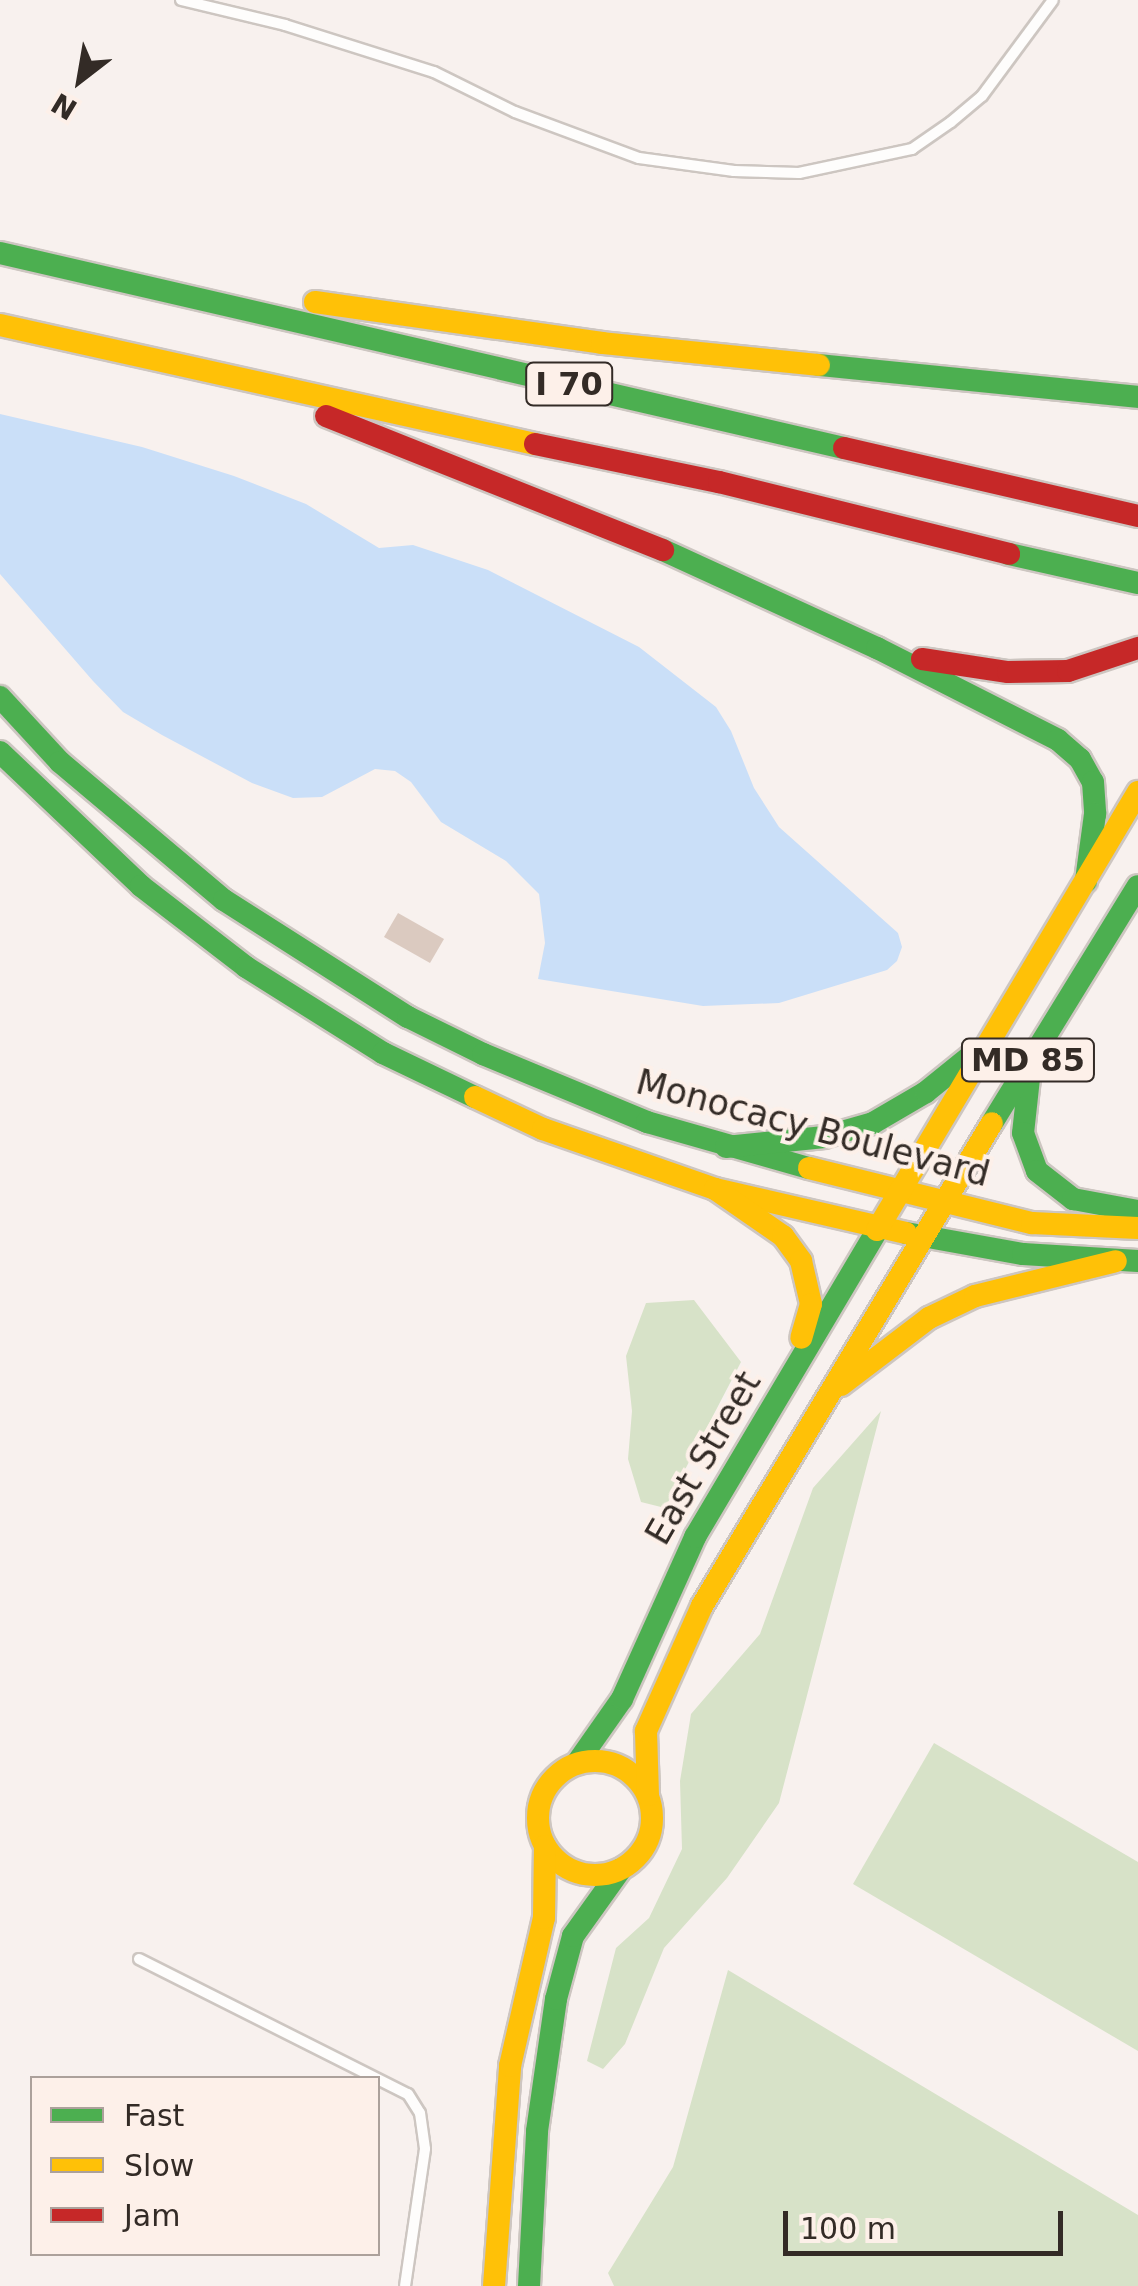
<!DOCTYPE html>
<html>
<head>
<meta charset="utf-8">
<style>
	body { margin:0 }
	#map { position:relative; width:1138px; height:2286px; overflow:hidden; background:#f8f1ee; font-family:"DejaVu Sans",sans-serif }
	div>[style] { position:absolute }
	.green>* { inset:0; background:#d7e2c8 }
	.water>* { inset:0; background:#cadff8 }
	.building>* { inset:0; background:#dbcac0 }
	.roads { filter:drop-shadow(2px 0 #cdc6c1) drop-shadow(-2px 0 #cdc6c1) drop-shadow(0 2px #cdc6c1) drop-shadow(0 -2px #cdc6c1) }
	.lane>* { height:10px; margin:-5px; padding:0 5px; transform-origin:5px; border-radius:5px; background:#fefdfc }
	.fast>* { height:22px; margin:-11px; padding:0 11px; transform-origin:11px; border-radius:11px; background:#4caf50 }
	.slow>* { height:22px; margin:-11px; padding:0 11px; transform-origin:11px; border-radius:11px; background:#ffc107 }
	.slow>.ring { margin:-11px; padding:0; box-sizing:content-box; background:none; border:22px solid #ffc107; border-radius:50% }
	.jam>* { height:22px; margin:-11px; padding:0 11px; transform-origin:11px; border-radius:11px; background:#c62828 }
	span { translate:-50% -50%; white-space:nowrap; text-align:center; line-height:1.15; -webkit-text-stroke:8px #fdf0e9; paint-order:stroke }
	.shield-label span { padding:2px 8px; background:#fdf0e9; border:2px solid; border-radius:8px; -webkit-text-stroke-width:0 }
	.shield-label { font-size:32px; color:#332b26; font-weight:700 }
	.street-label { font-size:35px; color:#332b26 }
	.legend { position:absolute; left:30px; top:2076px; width:350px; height:180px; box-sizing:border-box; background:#fdf0e9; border:2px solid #aca19b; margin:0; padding:12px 18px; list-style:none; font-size:30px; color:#332b26 }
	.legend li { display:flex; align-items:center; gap:20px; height:50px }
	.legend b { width:50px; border:2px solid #aca19b }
	.north { position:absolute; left:30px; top:30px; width:100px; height:100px; -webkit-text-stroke:8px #fdf0e9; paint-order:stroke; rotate:211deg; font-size:28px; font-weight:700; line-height:40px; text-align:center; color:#332b26 }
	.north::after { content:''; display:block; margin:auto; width:35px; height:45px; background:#332b26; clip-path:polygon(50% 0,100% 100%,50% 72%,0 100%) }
	.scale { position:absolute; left:783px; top:2211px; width:280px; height:45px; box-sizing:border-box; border:5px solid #332b26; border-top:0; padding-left:12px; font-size:30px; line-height:35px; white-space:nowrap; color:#332b26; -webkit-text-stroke:8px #fdf0e9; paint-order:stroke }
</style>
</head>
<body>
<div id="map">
	<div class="green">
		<div style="clip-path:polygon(694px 1300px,741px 1362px,665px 1508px,641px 1502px,628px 1459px,632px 1411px,626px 1356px,646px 1303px)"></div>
		<div style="clip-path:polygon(881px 1411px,779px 1803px,727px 1878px,664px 1948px,625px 2044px,603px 2069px,587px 2061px,616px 1948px,649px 1918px,682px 1849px,680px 1781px,691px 1714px,760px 1634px,813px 1488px)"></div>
		<div style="clip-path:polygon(934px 1743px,1138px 1862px,1138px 2051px,853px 1884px)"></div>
		<div style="clip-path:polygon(728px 1970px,1138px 2215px,1138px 2286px,614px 2286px,608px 2273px,673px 2167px)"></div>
	</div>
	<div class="water">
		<div style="clip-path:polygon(0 414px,142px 447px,234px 476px,306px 504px,379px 548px,413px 545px,488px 570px,639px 647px,716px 707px,731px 731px,754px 788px,779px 827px,898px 933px,902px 947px,897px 961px,887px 970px,779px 1003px,703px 1006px,538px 979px,545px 943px,539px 894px,506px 861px,441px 822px,411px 782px,395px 771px,375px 769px,322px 797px,293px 798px,252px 783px,162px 735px,123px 712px,93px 681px,0 574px)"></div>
	</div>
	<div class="building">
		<div style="clip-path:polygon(398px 913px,444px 939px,430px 963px,384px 937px)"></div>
	</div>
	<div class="roads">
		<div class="lane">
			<div style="left:181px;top:0;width:107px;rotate:13.5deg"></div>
			<div style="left:285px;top:25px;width:156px;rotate:17.5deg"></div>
			<div style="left:434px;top:72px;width:90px;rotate:26.3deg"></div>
			<div style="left:515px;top:112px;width:132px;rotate:20.4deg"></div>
			<div style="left:639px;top:158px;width:96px;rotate:7.8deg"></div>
			<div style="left:734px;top:171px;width:65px;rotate:1.8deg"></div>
			<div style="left:799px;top:173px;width:116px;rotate:-12deg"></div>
			<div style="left:912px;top:149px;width:47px;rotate:-34.7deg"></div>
			<div style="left:951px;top:122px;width:40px;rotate:-40deg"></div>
			<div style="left:982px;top:96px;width:119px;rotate:-53.5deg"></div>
			<div style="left:139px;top:1959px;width:301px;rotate:26.7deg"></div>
			<div style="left:408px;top:2094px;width:22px;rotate:58deg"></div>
			<div style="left:420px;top:2113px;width:36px;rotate:82deg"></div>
			<div style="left:425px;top:2149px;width:138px;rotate:98.3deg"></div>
		</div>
		<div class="fast">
			<div style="left:0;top:253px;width:866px;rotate:13.01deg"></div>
			<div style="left:819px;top:365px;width:321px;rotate:5.7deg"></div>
			<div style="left:663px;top:550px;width:235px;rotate:24.6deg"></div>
			<div style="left:877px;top:648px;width:203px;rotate:26.9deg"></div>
			<div style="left:1058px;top:740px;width:29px;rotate:41deg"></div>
			<div style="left:1080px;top:759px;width:26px;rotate:61deg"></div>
			<div style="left:1093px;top:782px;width:32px;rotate:86deg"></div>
			<div style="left:1095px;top:814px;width:68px;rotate:97.7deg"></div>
			<div style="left:1009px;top:554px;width:132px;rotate:12.7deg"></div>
			<div style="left:0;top:697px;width:88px;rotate:47.3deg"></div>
			<div style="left:60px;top:762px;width:214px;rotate:40.1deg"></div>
			<div style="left:224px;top:900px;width:218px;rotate:32.5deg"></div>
			<div style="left:408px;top:1017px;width:84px;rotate:26.3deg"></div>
			<div style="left:483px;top:1054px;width:178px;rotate:22.5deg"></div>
			<div style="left:647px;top:1122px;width:168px;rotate:15.9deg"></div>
			<div style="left:0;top:752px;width:195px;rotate:43.5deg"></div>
			<div style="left:141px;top:886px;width:133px;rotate:37.6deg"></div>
			<div style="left:246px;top:967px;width:162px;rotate:32.1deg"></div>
			<div style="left:383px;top:1053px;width:102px;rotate:25.6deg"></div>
			<div style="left:1030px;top:1069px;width:64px;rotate:96.2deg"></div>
			<div style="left:1023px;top:1133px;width:40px;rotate:69.8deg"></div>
			<div style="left:1037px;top:1171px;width:46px;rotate:37.9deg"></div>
			<div style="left:1073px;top:1199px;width:66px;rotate:10.5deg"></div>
			<div style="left:992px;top:1123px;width:278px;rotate:-58.4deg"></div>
			<div style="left:726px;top:1147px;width:99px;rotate:-5.8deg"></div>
			<div style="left:824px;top:1137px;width:51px;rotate:-15.9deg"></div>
			<div style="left:873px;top:1123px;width:61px;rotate:-30.3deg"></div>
			<div style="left:926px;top:1092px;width:60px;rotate:-39deg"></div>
			<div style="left:906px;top:1233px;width:119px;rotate:10.2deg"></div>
			<div style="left:1023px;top:1254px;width:115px;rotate:3.5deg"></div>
			<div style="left:577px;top:1763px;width:78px;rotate:-54.9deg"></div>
			<div style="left:622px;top:1699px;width:178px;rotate:-65.7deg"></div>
			<div style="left:695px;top:1537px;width:357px;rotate:-59.3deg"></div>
			<div style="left:529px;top:2286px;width:155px;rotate:-87deg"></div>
			<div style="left:537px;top:2131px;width:133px;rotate:-81.8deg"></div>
			<div style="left:556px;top:1999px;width:65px;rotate:-74.9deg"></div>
			<div style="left:573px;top:1936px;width:82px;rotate:-54.4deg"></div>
		</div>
		<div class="slow">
			<div style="left:315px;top:302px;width:290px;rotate:8.1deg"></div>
			<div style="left:602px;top:343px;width:218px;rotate:5.8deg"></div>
			<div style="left:0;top:325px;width:548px;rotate:12.54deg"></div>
			<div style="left:475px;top:1097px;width:75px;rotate:25.2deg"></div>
			<div style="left:543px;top:1129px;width:182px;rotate:19.2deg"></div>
			<div style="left:715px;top:1189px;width:196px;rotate:13deg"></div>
			<div style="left:809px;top:1168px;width:230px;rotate:13.9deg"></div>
			<div style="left:1032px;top:1223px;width:106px;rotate:2.7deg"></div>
			<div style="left:715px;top:1189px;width:83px;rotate:34.7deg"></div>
			<div style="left:783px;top:1236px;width:31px;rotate:54deg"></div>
			<div style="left:801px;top:1261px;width:44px;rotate:76.9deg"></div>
			<div style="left:811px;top:1304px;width:35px;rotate:106deg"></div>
			<div style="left:877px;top:1230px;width:510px;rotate:-59.21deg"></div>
			<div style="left:841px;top:1385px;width:111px;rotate:-37.3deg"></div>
			<div style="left:929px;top:1318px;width:51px;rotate:-25.6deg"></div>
			<div style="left:975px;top:1296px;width:145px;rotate:-13.9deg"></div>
			<div class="ring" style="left:538px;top:1761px;width:92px;height:92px"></div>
			<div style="left:648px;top:1795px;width:64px;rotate:-91.8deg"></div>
			<div style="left:646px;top:1731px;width:137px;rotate:-65.9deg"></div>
			<div style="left:702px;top:1606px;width:563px;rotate:-59.02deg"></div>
			<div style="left:494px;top:2286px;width:221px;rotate:-85.8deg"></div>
			<div style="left:510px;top:2066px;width:152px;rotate:-77.1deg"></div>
			<div style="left:544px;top:1918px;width:72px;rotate:-89.2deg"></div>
		</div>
		<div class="jam">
			<div style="left:326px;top:416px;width:363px;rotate:21.7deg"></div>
			<div style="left:535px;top:444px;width:188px;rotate:11.7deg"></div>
			<div style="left:719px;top:482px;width:299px;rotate:13.9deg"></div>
			<div style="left:844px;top:448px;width:302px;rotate:13deg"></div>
			<div style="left:922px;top:659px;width:87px;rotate:8.6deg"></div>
			<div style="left:1008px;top:672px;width:60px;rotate:-1deg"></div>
			<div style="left:1068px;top:671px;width:74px;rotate:-18.2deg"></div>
		</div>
	</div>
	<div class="shield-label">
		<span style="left:569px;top:384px">I 70</span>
		<span style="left:1028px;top:1060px">MD 85</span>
	</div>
	<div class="street-label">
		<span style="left:813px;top:1128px;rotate:15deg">Monocacy Boulevard</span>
		<span style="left:703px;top:1458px;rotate:-60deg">East Street</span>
	</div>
	<ul class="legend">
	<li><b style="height:12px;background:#4caf50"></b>Fast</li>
	<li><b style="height:12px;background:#ffc107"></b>Slow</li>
	<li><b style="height:12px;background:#c62828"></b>Jam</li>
	</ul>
	<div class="north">N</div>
	<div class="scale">100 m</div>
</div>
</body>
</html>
